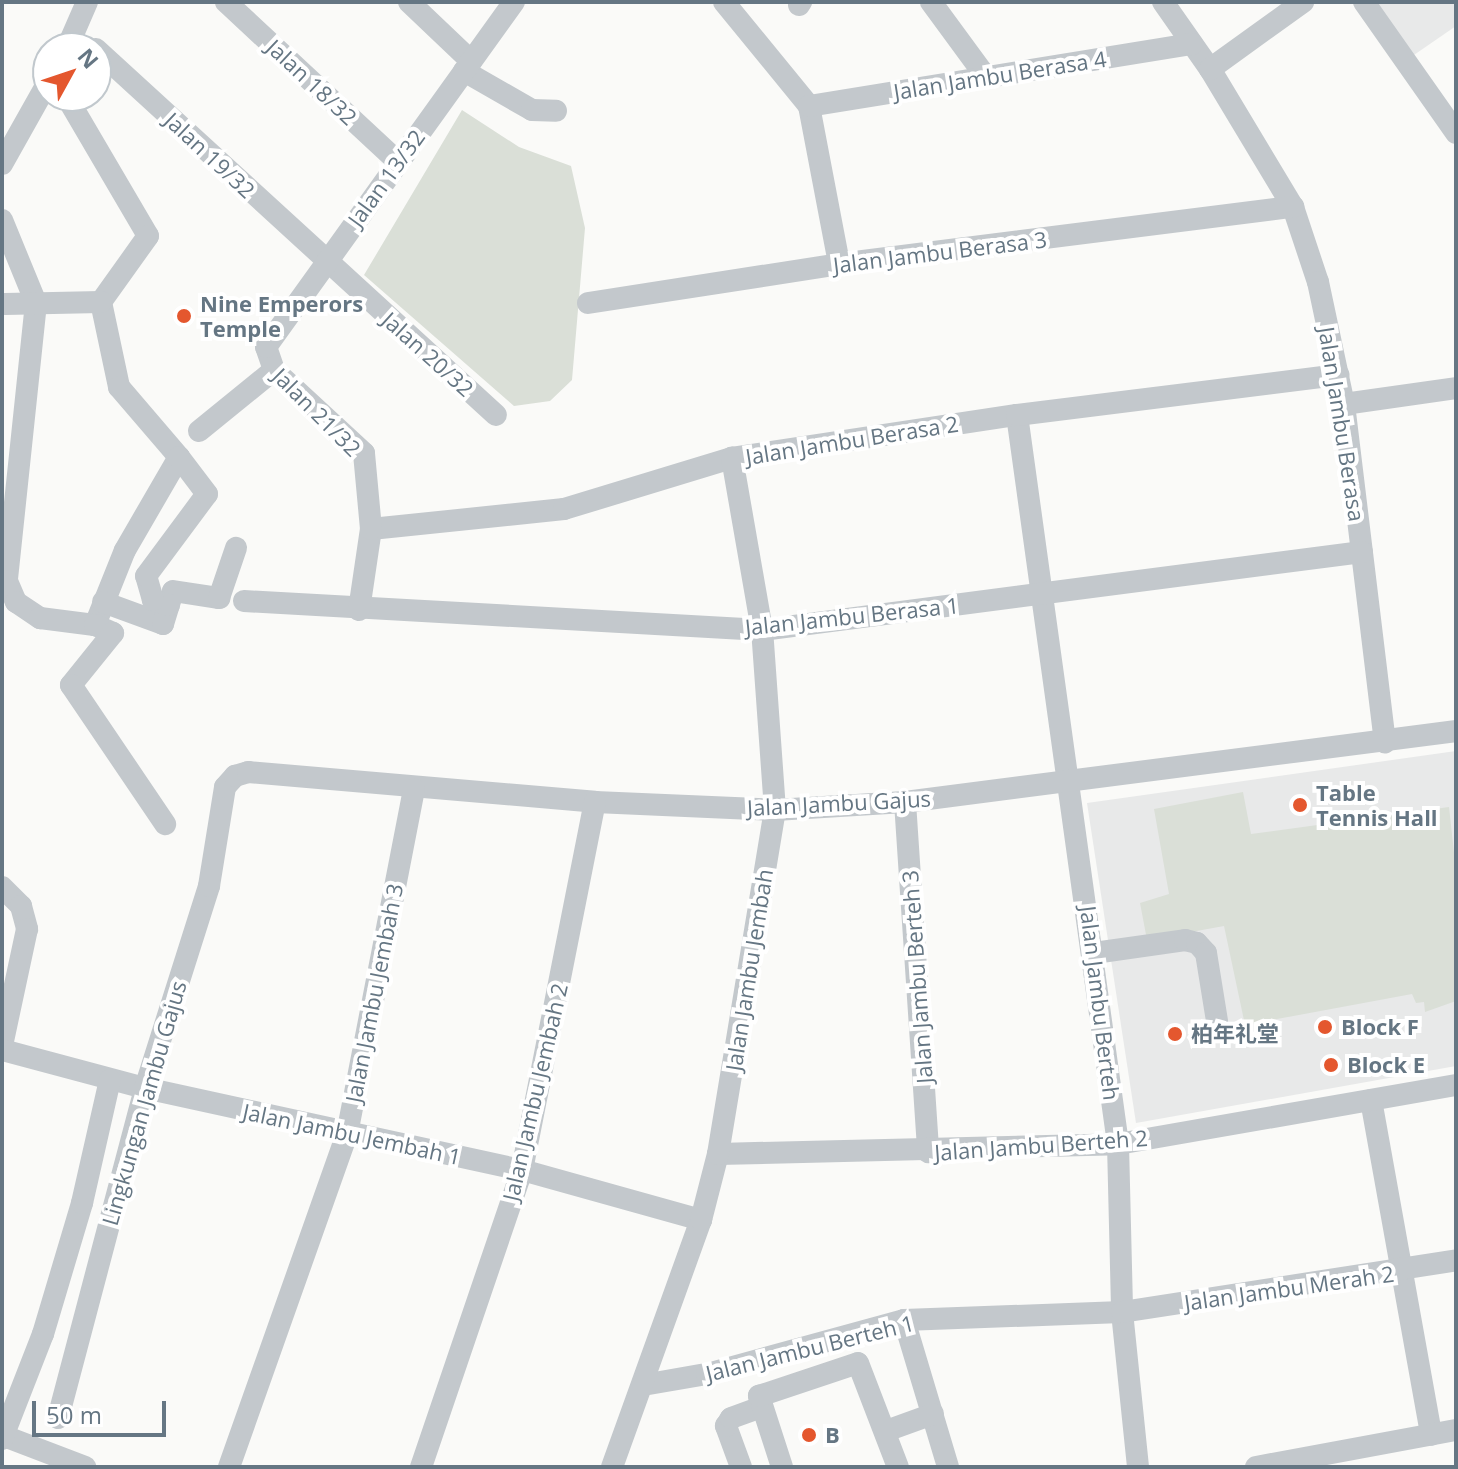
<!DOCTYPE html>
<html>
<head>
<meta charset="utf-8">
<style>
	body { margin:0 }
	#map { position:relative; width:1458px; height:1469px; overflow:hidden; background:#fafaf8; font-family:"Open Sans","Noto Sans SC",sans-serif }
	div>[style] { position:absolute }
	.built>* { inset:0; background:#e8e9e9 }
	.green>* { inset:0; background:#dadfd7 }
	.minor>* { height:22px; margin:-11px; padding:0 11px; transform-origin:11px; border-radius:11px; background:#c3c8cc }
	.dots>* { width:22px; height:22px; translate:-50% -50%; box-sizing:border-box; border:4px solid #fff; border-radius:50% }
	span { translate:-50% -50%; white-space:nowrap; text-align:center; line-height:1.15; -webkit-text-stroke:8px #fff; paint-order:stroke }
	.street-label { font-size:22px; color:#657683 }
	.poi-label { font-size:22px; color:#657683; font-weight:700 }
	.left { translate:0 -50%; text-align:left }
	.frame { position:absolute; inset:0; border:4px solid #657683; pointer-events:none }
	.north { position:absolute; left:32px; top:32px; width:80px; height:80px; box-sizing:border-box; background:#fff; border:2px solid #c1c8cd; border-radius:50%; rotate:50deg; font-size:22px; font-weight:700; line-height:32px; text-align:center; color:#657683 }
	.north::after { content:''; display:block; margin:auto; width:28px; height:36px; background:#e4572e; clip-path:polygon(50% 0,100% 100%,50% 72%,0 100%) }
	.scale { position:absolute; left:32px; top:1401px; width:134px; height:36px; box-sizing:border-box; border:4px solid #657683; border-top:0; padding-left:10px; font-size:24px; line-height:28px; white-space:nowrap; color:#657683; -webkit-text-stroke:6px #fff; paint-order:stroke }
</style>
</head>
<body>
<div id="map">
	<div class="built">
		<div style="clip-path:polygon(1372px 2px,1456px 2px,1456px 26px,1411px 57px)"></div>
		<div style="clip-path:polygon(1456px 751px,1456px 1066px,1136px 1123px,1087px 803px)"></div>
	</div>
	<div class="green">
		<div style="clip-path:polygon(462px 110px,519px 147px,571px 166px,585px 228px,572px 380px,550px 401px,514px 406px,364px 275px)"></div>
		<div style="clip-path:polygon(1243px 792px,1251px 834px,1449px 807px,1456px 871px,1456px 1001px,1425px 1012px,1424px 1002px,1416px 1003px,1412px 994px,1245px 1025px,1224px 926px,1147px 940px,1140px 903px,1169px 894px,1154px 809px)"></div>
	</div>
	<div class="minor">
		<div style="left:226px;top:2px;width:235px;rotate:42.9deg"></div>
		<div style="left:409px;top:2px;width:86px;rotate:43.6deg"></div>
		<div style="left:724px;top:2px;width:134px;rotate:50.7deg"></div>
		<div style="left:809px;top:106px;width:161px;rotate:79.2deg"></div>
		<div style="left:931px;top:2px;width:93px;rotate:53.7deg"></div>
		<div style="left:1163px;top:2px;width:82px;rotate:55deg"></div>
		<div style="left:1210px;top:69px;width:161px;rotate:59deg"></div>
		<div style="left:1293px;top:207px;width:79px;rotate:71.6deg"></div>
		<div style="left:1318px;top:282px;width:125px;rotate:78deg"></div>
		<div style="left:1344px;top:404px;width:341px;rotate:83.1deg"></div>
		<div style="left:1364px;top:2px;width:160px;rotate:54.9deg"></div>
		<div style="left:799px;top:5px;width:4px;rotate:-56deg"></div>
		<div style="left:67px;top:48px;width:50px;rotate:-66.5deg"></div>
		<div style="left:96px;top:49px;width:542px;rotate:42.46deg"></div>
		<div style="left:1210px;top:69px;width:115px;rotate:-35.8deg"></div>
		<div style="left:464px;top:71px;width:78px;rotate:29.8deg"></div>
		<div style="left:532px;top:110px;width:24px;rotate:2deg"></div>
		<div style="left:66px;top:96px;width:162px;rotate:59.6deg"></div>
		<div style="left:148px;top:236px;width:81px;rotate:125.5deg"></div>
		<div style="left:101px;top:302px;width:87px;rotate:78deg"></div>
		<div style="left:119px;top:387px;width:92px;rotate:49.4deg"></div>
		<div style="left:179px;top:457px;width:108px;rotate:120.1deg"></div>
		<div style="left:125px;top:550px;width:81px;rotate:111.8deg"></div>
		<div style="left:809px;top:106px;width:388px;rotate:-9.2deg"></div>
		<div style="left:2px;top:164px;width:94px;rotate:-60.7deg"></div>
		<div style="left:2px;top:220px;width:90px;rotate:67.7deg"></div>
		<div style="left:36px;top:303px;width:280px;rotate:96deg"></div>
		<div style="left:7px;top:581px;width:23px;rotate:67deg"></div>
		<div style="left:16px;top:602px;width:29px;rotate:34deg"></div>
		<div style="left:40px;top:618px;width:55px;rotate:7.3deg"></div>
		<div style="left:95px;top:625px;width:20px;rotate:24deg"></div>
		<div style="left:113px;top:633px;width:67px;rotate:128.9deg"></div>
		<div style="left:71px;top:685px;width:168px;rotate:55.9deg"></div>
		<div style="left:588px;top:303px;width:254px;rotate:-8.8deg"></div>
		<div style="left:839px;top:264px;width:458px;rotate:-7.2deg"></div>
		<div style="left:5px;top:304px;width:96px;rotate:-1.2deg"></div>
		<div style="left:1344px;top:404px;width:113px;rotate:-8.1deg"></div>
		<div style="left:1017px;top:415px;width:736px;rotate:82.11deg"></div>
		<div style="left:1118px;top:1144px;width:168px;rotate:88.6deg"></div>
		<div style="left:1122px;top:1312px;width:156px;rotate:84.1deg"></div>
		<div style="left:199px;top:431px;width:97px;rotate:-39.1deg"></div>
		<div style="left:371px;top:529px;width:194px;rotate:-5.9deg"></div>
		<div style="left:564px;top:509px;width:176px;rotate:-16.9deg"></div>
		<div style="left:732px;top:458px;width:288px;rotate:-8.6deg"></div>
		<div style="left:1017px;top:415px;width:324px;rotate:-7.1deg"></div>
		<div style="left:244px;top:601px;width:519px;rotate:3.2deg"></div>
		<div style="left:762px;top:630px;width:605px;rotate:-7.41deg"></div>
		<div style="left:103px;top:602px;width:64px;rotate:20.1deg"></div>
		<div style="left:163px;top:624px;width:34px;rotate:-73deg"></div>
		<div style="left:173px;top:591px;width:47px;rotate:8.7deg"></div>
		<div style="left:219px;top:598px;width:53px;rotate:-71.2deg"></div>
		<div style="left:169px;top:605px;width:17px;rotate:-163deg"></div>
		<div style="left:153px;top:600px;width:25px;rotate:-106deg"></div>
		<div style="left:146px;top:576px;width:102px;rotate:-53.4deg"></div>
		<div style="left:207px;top:494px;width:46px;rotate:-127.1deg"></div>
		<div style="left:359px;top:610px;width:82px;rotate:-81.6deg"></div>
		<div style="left:371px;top:529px;width:76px;rotate:-95.3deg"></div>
		<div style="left:364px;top:453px;width:122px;rotate:-137.3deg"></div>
		<div style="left:274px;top:370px;width:24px;rotate:-109deg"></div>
		<div style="left:266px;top:347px;width:425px;rotate:-54.3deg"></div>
		<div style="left:905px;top:802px;width:351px;rotate:86.2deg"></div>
		<div style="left:2px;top:887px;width:27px;rotate:45deg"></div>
		<div style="left:21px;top:906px;width:24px;rotate:75deg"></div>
		<div style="left:27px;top:929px;width:120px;rotate:102.1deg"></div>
		<div style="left:1094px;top:953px;width:92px;rotate:-8.1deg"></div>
		<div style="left:1185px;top:940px;width:12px;rotate:14deg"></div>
		<div style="left:1197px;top:943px;width:13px;rotate:48deg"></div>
		<div style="left:1206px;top:953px;width:69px;rotate:80.8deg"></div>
		<div style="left:2px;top:1050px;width:148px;rotate:14.9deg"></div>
		<div style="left:145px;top:1088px;width:386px;rotate:12.3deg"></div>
		<div style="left:522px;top:1170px;width:186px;rotate:15.6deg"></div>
		<div style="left:1371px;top:1100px;width:340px;rotate:79.8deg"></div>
		<div style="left:718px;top:1154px;width:400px;rotate:-1.4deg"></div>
		<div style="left:1118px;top:1144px;width:343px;rotate:-9.9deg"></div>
		<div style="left:904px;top:1320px;width:153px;rotate:73.3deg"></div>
		<div style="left:643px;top:1385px;width:65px;rotate:-9.8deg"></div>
		<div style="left:707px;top:1374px;width:204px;rotate:-15.3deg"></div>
		<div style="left:904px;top:1320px;width:218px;rotate:-2.1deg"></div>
		<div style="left:1122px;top:1312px;width:338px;rotate:-8.8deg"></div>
		<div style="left:58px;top:1418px;width:341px;rotate:-75.2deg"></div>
		<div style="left:145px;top:1088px;width:212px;rotate:-72.4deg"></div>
		<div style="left:209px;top:886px;width:100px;rotate:-80.8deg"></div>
		<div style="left:225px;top:787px;width:15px;rotate:-48deg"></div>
		<div style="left:235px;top:776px;width:14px;rotate:-17deg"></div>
		<div style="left:248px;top:772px;width:348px;rotate:4.9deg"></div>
		<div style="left:595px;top:802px;width:180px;rotate:2.5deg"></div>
		<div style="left:775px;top:810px;width:130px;rotate:-3.5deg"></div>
		<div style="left:905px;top:802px;width:556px;rotate:-7.34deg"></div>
		<div style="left:886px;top:1431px;width:50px;rotate:-19.9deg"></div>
		<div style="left:4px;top:1436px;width:87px;rotate:20.9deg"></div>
		<div style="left:2px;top:1439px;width:113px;rotate:-68.7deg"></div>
		<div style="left:43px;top:1334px;width:137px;rotate:-73.4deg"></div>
		<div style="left:82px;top:1203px;width:126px;rotate:-77.2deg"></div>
		<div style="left:229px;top:1467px;width:353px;rotate:-70.5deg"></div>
		<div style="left:347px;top:1134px;width:351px;rotate:-79deg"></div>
		<div style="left:421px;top:1467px;width:314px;rotate:-71.2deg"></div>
		<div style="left:522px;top:1170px;width:375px;rotate:-78.8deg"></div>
		<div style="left:612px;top:1467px;width:263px;rotate:-70.2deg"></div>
		<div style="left:701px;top:1220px;width:68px;rotate:-75.6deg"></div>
		<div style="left:718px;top:1154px;width:349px;rotate:-80.6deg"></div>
		<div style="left:775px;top:810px;width:180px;rotate:-94.1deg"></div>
		<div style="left:762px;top:630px;width:175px;rotate:-99.9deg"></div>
		<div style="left:741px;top:1467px;width:44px;rotate:-110.1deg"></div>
		<div style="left:726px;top:1426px;width:9px;rotate:-58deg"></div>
		<div style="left:731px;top:1418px;width:32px;rotate:-20deg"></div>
		<div style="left:782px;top:1467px;width:75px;rotate:-107.9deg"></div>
		<div style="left:759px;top:1396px;width:104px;rotate:-18.4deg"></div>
		<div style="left:858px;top:1363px;width:111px;rotate:69deg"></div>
		<div style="left:1256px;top:1467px;width:203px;rotate:-10.5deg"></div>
	</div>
	<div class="dots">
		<div style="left:184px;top:316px;background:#e4572e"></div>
		<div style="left:1300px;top:805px;background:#e4572e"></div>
		<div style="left:1325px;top:1027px;background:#e4572e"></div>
		<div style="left:1175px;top:1034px;background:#e4572e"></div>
		<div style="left:1331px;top:1065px;background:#e4572e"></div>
		<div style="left:809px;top:1435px;background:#e4572e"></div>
	</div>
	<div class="street-label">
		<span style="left:1000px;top:75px;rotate:-9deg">Jalan Jambu Berasa 4</span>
		<span style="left:312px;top:82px;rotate:43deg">Jalan 18/32</span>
		<span style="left:210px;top:155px;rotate:43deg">Jalan 19/32</span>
		<span style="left:386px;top:178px;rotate:-54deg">Jalan 13/32</span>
		<span style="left:940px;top:252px;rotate:-7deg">Jalan Jambu Berasa 3</span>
		<span style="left:428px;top:354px;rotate:42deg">Jalan 20/32</span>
		<span style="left:317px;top:412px;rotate:45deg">Jalan 21/32</span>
		<span style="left:1342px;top:424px;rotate:81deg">Jalan Jambu Berasa</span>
		<span style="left:852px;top:440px;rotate:-9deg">Jalan Jambu Berasa 2</span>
		<span style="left:852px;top:616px;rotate:-6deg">Jalan Jambu Berasa 1</span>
		<span style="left:839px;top:803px;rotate:-3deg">Jalan Jambu Gajus</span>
		<span style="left:749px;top:970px;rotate:-81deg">Jalan Jambu Jembah</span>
		<span style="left:917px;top:977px;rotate:-94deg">Jalan Jambu Berteh 3</span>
		<span style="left:374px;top:993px;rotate:-79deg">Jalan Jambu Jembah 3</span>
		<span style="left:1100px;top:1003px;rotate:83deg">Jalan Jambu Berteh</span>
		<span style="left:535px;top:1092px;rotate:-77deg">Jalan Jambu Jembah 2</span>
		<span style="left:144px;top:1103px;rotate:-74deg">Lingkungan Jambu Gajus</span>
		<span style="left:352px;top:1134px;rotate:12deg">Jalan Jambu Jembah 1</span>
		<span style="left:1041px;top:1145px;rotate:-4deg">Jalan Jambu Berteh 2</span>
		<span style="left:1289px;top:1288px;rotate:-8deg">Jalan Jambu Merah 2</span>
		<span style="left:810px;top:1348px;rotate:-14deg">Jalan Jambu Berteh 1</span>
	</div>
	<div class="poi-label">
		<span class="left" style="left:200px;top:316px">Nine Emperors<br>Temple</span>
		<span class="left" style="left:1316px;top:805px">Table<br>Tennis Hall</span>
		<span class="left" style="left:1341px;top:1027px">Block F</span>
		<span class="left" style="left:1191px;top:1034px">柏年礼堂</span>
		<span class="left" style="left:1347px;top:1065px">Block E</span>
		<span class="left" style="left:825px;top:1435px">B</span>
	</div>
	<div class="frame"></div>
	<div class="north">N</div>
	<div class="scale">50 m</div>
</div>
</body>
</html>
